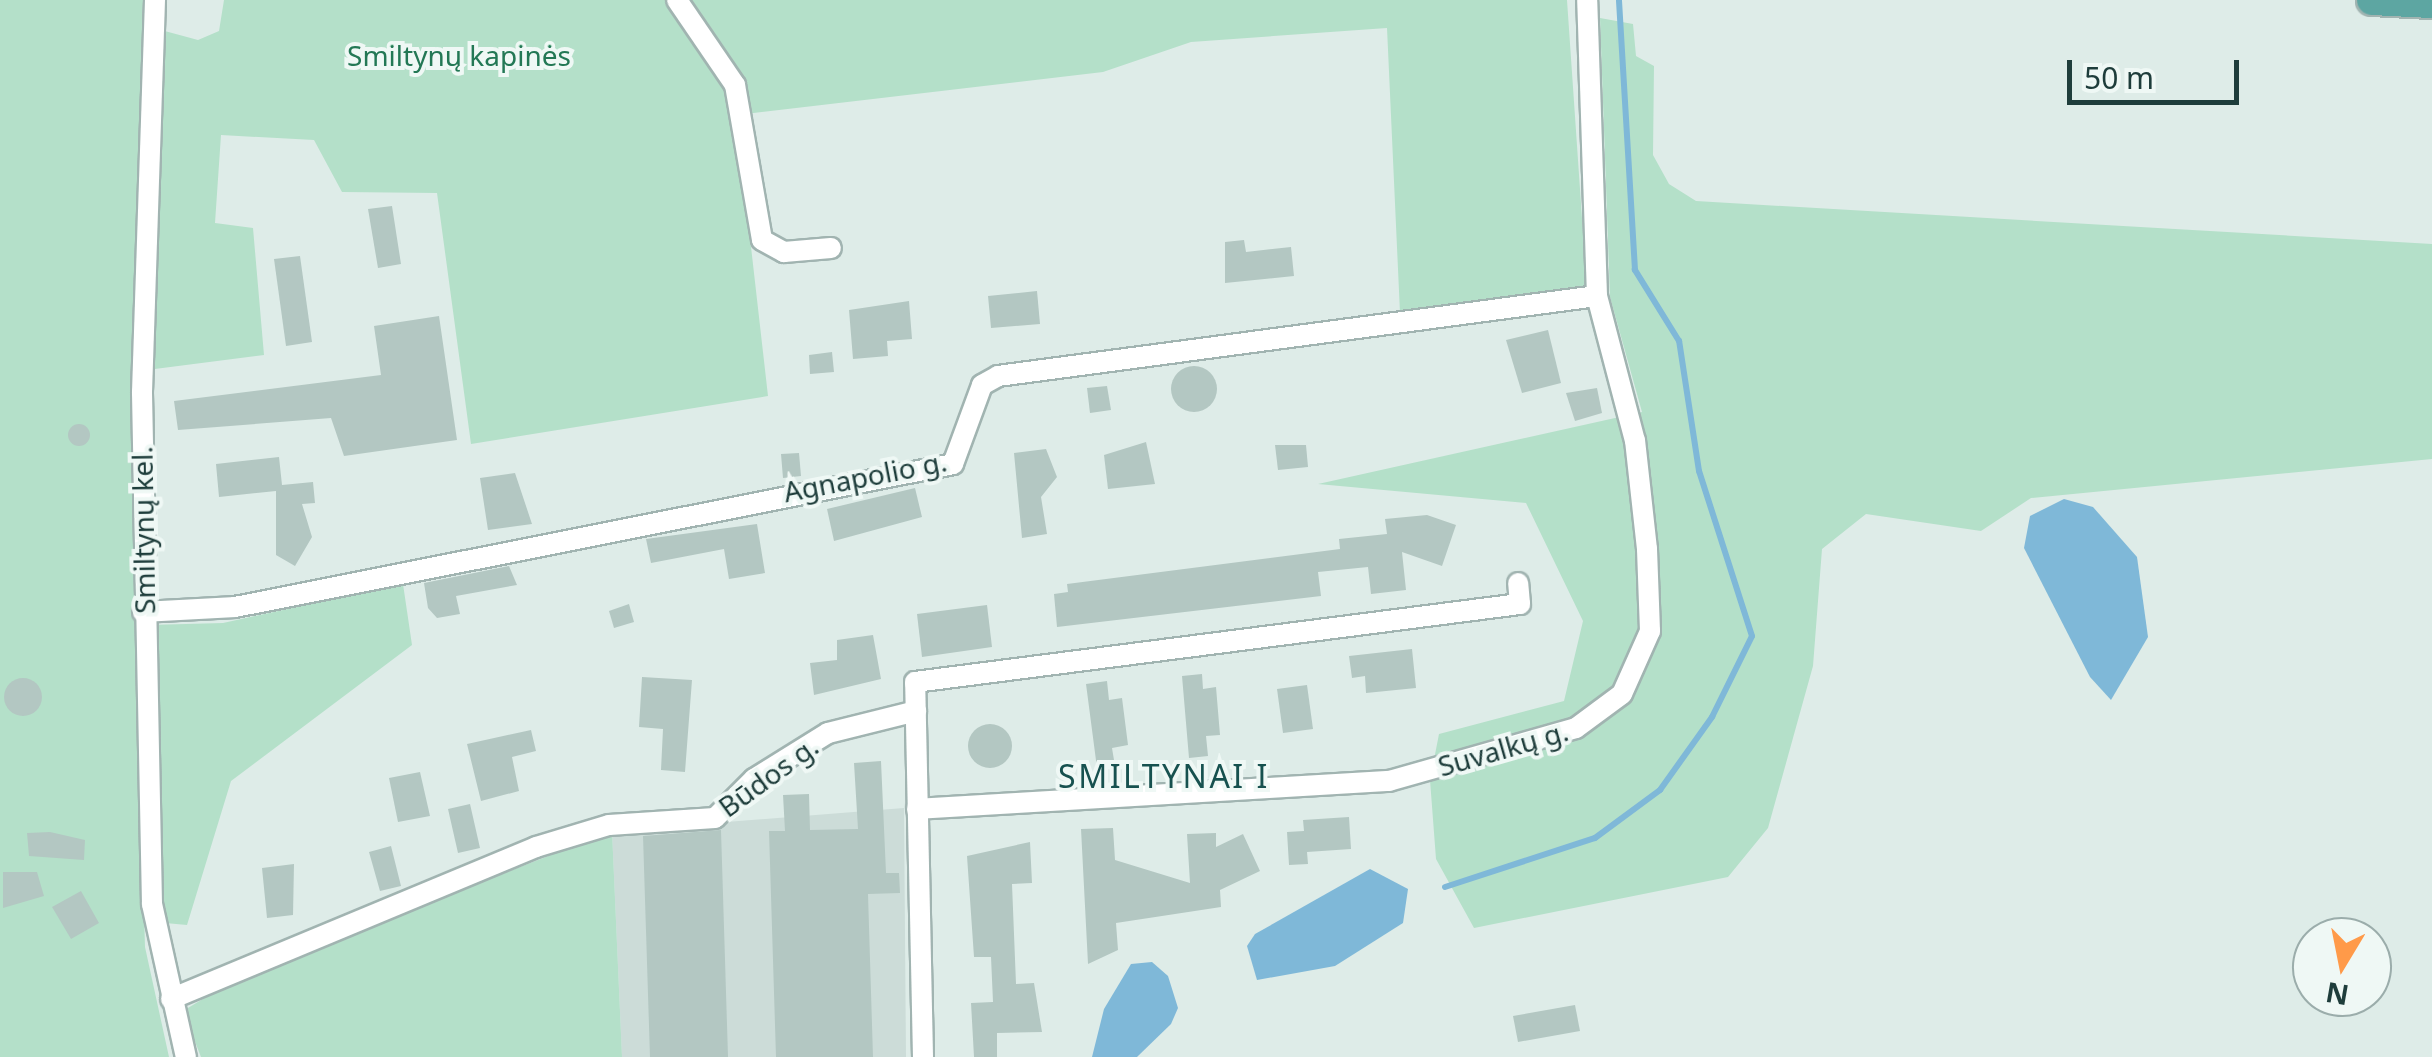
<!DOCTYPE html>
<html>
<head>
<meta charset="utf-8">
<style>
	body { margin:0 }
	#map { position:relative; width:2432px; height:1057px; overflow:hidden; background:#deece8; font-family:"Noto Sans",sans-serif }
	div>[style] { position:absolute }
	.built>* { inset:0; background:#ccdcd8 }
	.green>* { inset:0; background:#b4e0c9 }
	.water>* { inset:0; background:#7fb8d8 }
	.stream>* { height:6px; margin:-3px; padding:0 3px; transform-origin:3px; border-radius:3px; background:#7fb8d8 }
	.building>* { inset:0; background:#b3c7c2 }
	.round { border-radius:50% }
	.roads { filter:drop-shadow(2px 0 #a1b4b1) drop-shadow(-2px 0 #a1b4b1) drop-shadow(0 2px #a1b4b1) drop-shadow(0 -2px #a1b4b1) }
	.street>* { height:20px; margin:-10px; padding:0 10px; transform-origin:10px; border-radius:10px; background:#fff }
	.primary>* { height:30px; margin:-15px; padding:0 15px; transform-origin:15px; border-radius:15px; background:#5da6a2 }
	span { translate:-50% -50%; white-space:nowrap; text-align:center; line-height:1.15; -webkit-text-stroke:8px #eff8f5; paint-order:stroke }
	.park-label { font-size:28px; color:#237855 }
	.street-label { font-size:28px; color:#1e3d3b }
	.quarter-label { font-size:32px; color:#17514f; letter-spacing:2.5px }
	.north { position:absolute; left:2292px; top:917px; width:100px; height:100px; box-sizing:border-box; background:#eff8f5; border:2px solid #9badab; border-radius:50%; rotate:190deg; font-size:28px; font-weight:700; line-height:40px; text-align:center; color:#1e3d3b }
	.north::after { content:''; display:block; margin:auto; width:35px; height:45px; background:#ff9a49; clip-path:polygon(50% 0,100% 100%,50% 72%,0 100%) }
	.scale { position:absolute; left:2067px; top:60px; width:172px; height:45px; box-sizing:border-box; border:5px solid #1e3d3b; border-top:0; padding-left:12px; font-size:30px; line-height:35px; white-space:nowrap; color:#1e3d3b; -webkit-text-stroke:8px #eff8f5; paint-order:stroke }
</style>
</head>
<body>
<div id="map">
	<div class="built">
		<div style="clip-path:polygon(904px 808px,906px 1057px,622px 1057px,612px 831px)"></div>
	</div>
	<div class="green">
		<div style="clip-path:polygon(0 0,143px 0,132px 480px,145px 947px,169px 1057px,0 1057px)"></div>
		<div style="clip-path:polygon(224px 0,1567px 0,1587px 291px,1400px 313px,1387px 28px,1191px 42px,1103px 72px,736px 115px,768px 396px,471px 444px,437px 193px,342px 192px,314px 140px,221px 135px,215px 223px,253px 228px,264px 355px,147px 370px,161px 30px,198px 40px,219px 31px)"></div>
		<div style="clip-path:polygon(1600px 18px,1633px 24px,1636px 56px,1654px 66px,1653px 155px,1669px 184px,1696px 201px,2432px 244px,2432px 459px,2031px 498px,1981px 531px,1866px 514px,1822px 549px,1813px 666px,1768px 828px,1728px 877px,1474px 928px,1436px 859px,1430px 780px,1439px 734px,1564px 701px,1583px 621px,1526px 503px,1318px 484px,1642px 412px,1610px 297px)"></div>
		<div style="clip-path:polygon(403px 584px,412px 645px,231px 781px,187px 925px,165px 923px,149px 625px,223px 623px)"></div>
		<div style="clip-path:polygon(612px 831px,622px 1057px,201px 1057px,183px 1011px,239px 977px)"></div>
	</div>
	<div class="water">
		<div style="clip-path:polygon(2064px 499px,2093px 507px,2137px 557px,2148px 637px,2111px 700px,2090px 677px,2024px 548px,2030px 516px)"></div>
		<div style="clip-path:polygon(1370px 869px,1408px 889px,1403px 923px,1335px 966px,1257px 980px,1247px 946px,1255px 934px)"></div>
		<div style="clip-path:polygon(1152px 962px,1168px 976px,1178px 1008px,1171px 1024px,1137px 1057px,1092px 1057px,1104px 1009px,1131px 964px)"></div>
	</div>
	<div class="stream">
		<div style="left:1445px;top:887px;width:158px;rotate:-18.1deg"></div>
		<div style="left:1595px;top:838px;width:81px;rotate:-36.4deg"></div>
		<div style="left:1660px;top:790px;width:90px;rotate:-54.5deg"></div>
		<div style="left:1712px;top:717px;width:90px;rotate:-63.7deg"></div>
		<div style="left:1752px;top:636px;width:173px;rotate:-107.8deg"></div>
		<div style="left:1699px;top:471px;width:132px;rotate:-98.7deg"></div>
		<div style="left:1679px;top:341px;width:84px;rotate:-121.8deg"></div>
		<div style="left:1635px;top:270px;width:270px;rotate:-93.4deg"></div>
	</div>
	<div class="building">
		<div style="clip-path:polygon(392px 206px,401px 264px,378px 268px,368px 209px)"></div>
		<div style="clip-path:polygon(1244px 240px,1246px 252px,1291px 247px,1294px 276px,1225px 283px,1225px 242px)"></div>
		<div style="clip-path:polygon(300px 256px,312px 342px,286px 346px,274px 259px)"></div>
		<div style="clip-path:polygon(1037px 291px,1040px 324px,991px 328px,988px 296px)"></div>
		<div style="clip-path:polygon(909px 301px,912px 339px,887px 341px,888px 356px,853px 359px,849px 310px)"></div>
		<div style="clip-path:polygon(439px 316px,457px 440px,344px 456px,331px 418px,178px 430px,174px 401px,381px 375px,374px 326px)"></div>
		<div style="clip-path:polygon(1548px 330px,1561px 383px,1522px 393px,1506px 340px)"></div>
		<div style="clip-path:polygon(832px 352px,834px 372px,810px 374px,809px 355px)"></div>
		<div class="round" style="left:1171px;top:366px;width:46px;height:46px"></div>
		<div style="clip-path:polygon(1107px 386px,1111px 410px,1090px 413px,1087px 388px)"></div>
		<div style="clip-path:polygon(1597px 388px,1602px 413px,1575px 421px,1566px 393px)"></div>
		<div class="round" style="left:68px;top:424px;width:22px;height:22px"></div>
		<div style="clip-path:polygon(1146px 442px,1155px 484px,1108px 489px,1104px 455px)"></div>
		<div style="clip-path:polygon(1275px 445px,1306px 445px,1308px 467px,1278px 470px)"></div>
		<div style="clip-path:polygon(1046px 449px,1057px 477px,1041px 497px,1047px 534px,1022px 538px,1014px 453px)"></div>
		<div style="clip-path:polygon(799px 453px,801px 476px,783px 478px,781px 454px)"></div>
		<div style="clip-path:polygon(279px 457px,282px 485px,313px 482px,315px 503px,302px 504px,312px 537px,295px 566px,276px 555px,276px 491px,219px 497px,216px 464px)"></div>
		<div style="clip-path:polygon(515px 473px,532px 524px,488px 530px,480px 478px)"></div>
		<div style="clip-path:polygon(915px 488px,922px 517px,834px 541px,827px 509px)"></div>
		<div style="clip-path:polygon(1427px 515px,1456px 525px,1442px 566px,1402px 552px,1406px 590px,1371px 594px,1368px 567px,1318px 572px,1321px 596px,1057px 627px,1054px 594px,1068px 592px,1067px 584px,1340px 549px,1339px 539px,1387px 534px,1385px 519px)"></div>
		<div style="clip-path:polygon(757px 524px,765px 573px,729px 579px,724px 549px,651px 563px,646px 539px)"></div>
		<div style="clip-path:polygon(509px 566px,517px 585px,456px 596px,460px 614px,437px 618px,428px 608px,424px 583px)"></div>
		<div style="clip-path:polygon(629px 604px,634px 622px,614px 628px,609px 611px)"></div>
		<div style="clip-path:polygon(987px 605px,992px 647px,922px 657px,917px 614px)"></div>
		<div style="clip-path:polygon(873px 635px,881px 679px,814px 695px,810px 663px,837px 660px,837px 640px)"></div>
		<div style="clip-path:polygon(1412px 649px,1416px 688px,1366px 693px,1365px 676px,1352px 678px,1349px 656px)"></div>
		<div style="clip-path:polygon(1202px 674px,1203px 689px,1216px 687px,1220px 735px,1206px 736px,1208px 756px,1189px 758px,1182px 676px)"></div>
		<div style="clip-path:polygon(642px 677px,692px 680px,685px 772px,661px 770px,663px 729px,639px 727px)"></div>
		<div class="round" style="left:4px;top:678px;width:38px;height:38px"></div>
		<div style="clip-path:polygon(1107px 681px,1109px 700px,1122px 698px,1128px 745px,1112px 748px,1115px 766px,1097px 768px,1086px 684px)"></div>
		<div style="clip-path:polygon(1307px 685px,1313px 729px,1283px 733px,1277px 689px)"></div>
		<div class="round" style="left:968px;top:724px;width:44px;height:44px"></div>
		<div style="clip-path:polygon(531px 730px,536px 751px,512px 757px,519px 791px,481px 801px,467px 744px)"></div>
		<div style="clip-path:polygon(881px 761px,886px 873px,899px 873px,900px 893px,868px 894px,873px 1057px,776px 1057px,769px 831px,785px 831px,783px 795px,809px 794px,810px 830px,858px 829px,854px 763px)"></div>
		<div style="clip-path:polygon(420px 772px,430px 816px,398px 822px,389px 778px)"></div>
		<div style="clip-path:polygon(470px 804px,480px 848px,458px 853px,448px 809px)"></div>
		<div style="clip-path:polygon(1349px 817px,1351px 849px,1307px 852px,1308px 864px,1289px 865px,1287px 832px,1304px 831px,1303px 820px)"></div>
		<div style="clip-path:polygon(1113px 828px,1115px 860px,1190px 883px,1187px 834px,1216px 833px,1216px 847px,1243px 834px,1260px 871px,1220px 890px,1221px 907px,1116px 923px,1118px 950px,1088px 964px,1081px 829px)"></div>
		<div style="clip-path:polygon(721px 830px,728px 1057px,650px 1057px,643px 836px)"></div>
		<div style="clip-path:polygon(50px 832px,85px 840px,84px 860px,29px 856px,27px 833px)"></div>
		<div style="clip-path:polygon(1030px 842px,1032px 883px,1012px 884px,1016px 984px,1034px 983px,1042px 1032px,997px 1033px,997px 1057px,974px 1057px,971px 1003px,993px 1002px,991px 957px,974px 957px,967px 856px)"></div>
		<div style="clip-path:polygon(391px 846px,401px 886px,380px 891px,369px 852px)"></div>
		<div style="clip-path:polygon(294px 864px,293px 915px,267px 918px,262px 868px)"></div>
		<div style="clip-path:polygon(3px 872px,37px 872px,44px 896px,3px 908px)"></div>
		<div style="clip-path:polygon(81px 891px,99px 923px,71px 939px,52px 907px)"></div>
		<div style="clip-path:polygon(1575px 1005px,1580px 1031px,1518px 1042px,1513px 1016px)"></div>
	</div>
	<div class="roads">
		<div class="street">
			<div style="left:155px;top:0;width:393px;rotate:91.9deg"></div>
			<div style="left:142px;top:393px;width:511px;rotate:88.88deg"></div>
			<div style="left:152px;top:904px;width:157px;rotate:77.5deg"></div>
			<div style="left:677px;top:0;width:103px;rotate:55.7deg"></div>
			<div style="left:735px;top:85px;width:157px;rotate:80.1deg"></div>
			<div style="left:762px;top:240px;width:25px;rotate:29deg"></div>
			<div style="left:784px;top:252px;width:47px;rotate:-4.9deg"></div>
			<div style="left:143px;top:612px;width:92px;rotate:-3.1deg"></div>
			<div style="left:235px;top:607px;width:732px;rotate:-11.26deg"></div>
			<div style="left:953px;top:464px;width:84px;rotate:-69.8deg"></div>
			<div style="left:982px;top:385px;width:18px;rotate:-29deg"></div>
			<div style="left:998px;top:376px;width:604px;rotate:-7.61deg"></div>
			<div style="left:917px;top:809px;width:473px;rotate:-3.4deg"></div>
			<div style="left:1389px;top:781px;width:194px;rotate:-15.8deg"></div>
			<div style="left:1576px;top:728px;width:57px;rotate:-36.5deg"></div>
			<div style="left:1622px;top:694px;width:69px;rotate:-66deg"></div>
			<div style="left:1650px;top:631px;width:82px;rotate:-92.1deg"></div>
			<div style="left:1647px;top:549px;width:109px;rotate:-96.3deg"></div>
			<div style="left:1635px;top:441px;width:150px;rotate:-104.7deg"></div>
			<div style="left:1597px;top:296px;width:296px;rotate:-91.9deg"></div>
			<div style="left:171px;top:999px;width:395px;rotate:-22.6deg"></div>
			<div style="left:536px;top:847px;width:76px;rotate:-16.8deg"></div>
			<div style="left:609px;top:825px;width:106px;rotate:-3.8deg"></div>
			<div style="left:715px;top:818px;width:55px;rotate:-45deg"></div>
			<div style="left:754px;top:779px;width:87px;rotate:-31.9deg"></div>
			<div style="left:828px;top:733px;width:91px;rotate:-14deg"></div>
			<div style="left:923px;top:1057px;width:375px;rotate:-91.2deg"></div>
			<div style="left:915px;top:682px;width:610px;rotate:-7.35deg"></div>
			<div style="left:1520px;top:604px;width:21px;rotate:-95deg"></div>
		</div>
		<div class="primary">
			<div style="left:2372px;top:0;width:60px;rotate:2.9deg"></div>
		</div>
	</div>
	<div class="park-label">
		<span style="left:459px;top:55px">Smiltynų kapinės</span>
	</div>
	<div class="street-label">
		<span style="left:865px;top:476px;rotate:-11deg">Agnapolio g.</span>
		<span style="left:143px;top:530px;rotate:-91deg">Smiltynų kel.</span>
		<span style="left:1503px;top:748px;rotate:-16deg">Suvalkų g.</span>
		<span style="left:768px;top:776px;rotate:-36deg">Būdos g.</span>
	</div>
	<div class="quarter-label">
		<span style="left:1164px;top:776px">SMILTYNAI I</span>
	</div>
	<div class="north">N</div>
	<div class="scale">50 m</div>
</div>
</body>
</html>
